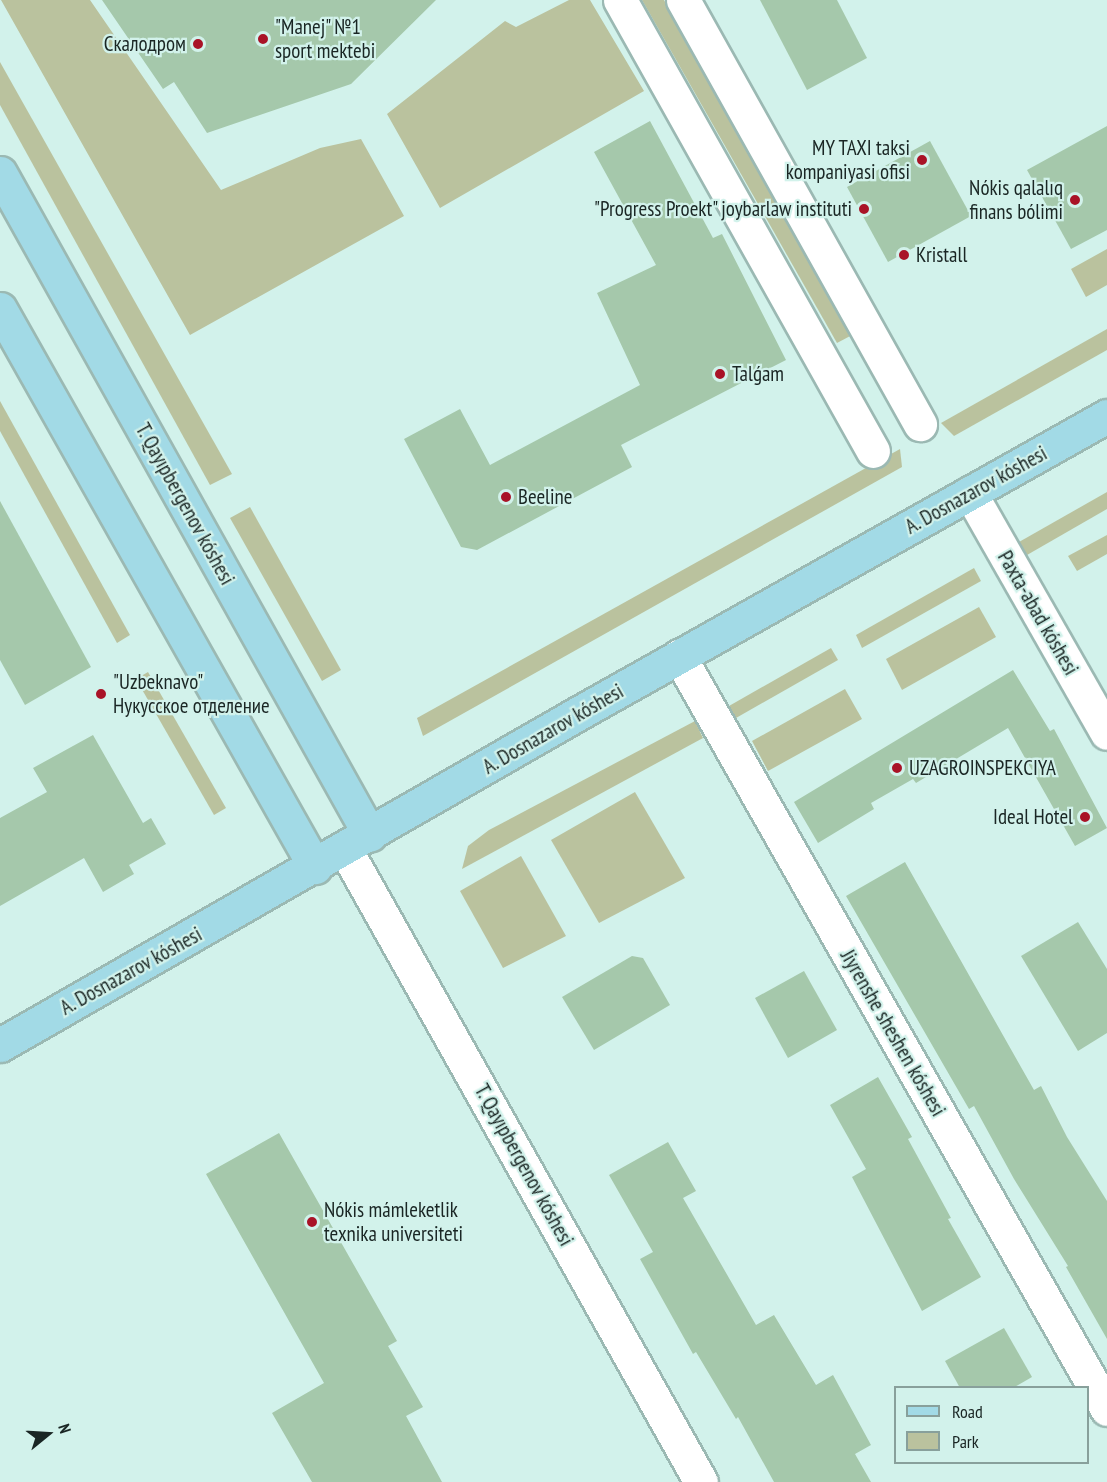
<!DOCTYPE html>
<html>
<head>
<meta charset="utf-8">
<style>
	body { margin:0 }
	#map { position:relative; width:1107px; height:1482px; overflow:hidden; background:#d2f2eb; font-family:"PT Sans Narrow",sans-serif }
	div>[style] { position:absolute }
	.green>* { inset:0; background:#bac29e }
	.building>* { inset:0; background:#a5c8ab }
	.roads { filter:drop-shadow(2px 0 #9bb9b3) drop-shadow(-2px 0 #9bb9b3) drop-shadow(0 2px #9bb9b3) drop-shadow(0 -2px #9bb9b3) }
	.minor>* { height:33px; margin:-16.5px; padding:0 16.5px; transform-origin:16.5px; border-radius:16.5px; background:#fff }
	.major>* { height:33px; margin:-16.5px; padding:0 16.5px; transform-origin:16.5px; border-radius:16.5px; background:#a2dae6 }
	.dots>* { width:16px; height:16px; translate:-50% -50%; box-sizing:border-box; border:3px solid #d2f2eb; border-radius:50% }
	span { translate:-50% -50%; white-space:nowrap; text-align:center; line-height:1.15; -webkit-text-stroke:4.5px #d2f2eb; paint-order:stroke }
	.poi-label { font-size:21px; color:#1a2624 }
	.left { translate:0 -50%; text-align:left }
	.right { translate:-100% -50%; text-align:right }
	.street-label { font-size:21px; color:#1a2624 }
	.legend { position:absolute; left:894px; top:1386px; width:195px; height:78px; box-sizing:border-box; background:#d2f2eb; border:2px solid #88a09b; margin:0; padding:8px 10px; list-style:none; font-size:18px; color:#1a2624 }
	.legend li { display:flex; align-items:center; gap:12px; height:30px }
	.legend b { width:30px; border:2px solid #88a09b }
	.north { position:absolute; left:18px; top:1404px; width:60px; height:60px; -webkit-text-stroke:4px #d2f2eb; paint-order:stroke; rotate:72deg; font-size:16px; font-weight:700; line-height:24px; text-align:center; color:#1a2624 }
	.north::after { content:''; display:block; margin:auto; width:21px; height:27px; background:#1a2624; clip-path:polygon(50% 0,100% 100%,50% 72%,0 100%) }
</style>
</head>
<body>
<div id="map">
	<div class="green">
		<div style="clip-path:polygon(1px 0,90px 0,221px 190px,320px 148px,361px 139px,404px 216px,190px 335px)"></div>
		<div style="clip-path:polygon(569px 0,590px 0,644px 91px,440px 208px,387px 114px,505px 21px,516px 27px)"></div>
		<div style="clip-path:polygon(642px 0,664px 0,854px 334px,837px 343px)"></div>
		<div style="clip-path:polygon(0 62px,232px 474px,210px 485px,0 105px)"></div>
		<div style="clip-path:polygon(1107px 249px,1107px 285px,1086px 297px,1071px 269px)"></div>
		<div style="clip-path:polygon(1107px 329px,1107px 350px,954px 436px,941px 423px)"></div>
		<div style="clip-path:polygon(0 401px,130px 635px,117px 643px,0 431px)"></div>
		<div style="clip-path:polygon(900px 449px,902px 467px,423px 736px,417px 718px)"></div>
		<div style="clip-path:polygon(1107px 492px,1107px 509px,1027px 555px,1019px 542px)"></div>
		<div style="clip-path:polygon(250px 507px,341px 670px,322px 681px,230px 518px)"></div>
		<div style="clip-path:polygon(1107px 535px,1107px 554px,1077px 571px,1068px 556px)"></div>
		<div style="clip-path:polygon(974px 568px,981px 581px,862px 648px,856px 635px)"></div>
		<div style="clip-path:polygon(979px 607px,996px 637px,902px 690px,886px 659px)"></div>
		<div style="clip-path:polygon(831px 648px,838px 660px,736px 718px,729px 706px)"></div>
		<div style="clip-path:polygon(148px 672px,226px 808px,214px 815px,136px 679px)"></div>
		<div style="clip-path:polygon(845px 689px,862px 719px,768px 771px,752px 741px)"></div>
		<div style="clip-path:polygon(695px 721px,703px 738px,462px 869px,468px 846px,489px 830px)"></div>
		<div style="clip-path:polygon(635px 792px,685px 878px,599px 923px,551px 840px)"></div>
		<div style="clip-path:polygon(521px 856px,566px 936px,503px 968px,460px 891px)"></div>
	</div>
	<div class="building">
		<div style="clip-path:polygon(102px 0,436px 0,351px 84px,207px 133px,174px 82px,163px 89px)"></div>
		<div style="clip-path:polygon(760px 0,837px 0,867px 58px,807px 90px)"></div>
		<div style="clip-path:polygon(650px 121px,713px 238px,722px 234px,786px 360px,621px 445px,632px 467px,477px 550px,461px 547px,404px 439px,460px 409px,490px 465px,640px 385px,597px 293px,656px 265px,594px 152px)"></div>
		<div style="clip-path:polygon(1107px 126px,1107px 230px,1071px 249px,1027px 170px)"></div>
		<div style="clip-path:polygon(930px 141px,971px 216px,888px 262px,847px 187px)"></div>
		<div style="clip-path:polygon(0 501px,91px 667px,25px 705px,0 660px)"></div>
		<div style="clip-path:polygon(1013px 670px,1050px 731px,1054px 729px,1107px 828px,1075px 846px,1008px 728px,916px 783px,913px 779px,871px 803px,874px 809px,818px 843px,794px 802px)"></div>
		<div style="clip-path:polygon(93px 735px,143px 823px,151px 818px,166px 844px,129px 865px,134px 874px,103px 892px,84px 858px,0 906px,0 818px,47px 792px,33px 768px)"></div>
		<div style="clip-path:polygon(905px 862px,1034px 1090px,1041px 1086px,1067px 1137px,1107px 1201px,1107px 1339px,1066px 1267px,1068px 1266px,1014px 1179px,974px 1106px,969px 1109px,846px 896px)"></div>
		<div style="clip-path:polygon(1078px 922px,1107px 969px,1107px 1033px,1078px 1051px,1021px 956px)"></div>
		<div style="clip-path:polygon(632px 956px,643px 958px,670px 1005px,594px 1050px,562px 997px)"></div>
		<div style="clip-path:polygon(804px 971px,837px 1030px,788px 1058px,755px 998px)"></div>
		<div style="clip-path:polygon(878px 1077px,912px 1137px,908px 1139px,951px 1218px,948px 1219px,981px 1277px,922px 1311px,852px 1177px,866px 1169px,830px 1105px)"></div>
		<div style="clip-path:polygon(279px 1133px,397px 1341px,388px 1346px,423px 1407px,406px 1416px,442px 1482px,312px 1482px,272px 1413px,324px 1383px,206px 1174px)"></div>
		<div style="clip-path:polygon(668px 1142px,696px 1191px,683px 1198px,756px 1325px,774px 1315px,816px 1385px,833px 1375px,871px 1445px,855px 1454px,871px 1482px,774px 1482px,738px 1417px,736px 1419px,696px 1352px,693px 1354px,640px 1259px,653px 1252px,609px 1175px)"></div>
		<div style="clip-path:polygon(1004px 1328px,1032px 1377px,1013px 1388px,960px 1388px,945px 1361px)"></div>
	</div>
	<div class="roads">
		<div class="minor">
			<div style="left:620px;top:0;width:517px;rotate:60.71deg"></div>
			<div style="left:683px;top:0;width:486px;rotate:60.8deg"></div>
			<div style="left:970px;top:493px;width:276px;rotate:60.3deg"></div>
			<div style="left:679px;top:656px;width:866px;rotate:60.39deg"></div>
			<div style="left:345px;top:849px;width:726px;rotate:60.65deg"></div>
		</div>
		<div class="major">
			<div style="left:0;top:173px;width:758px;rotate:60.8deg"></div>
			<div style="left:0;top:309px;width:641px;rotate:60.55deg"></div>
			<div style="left:0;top:1045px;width:665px;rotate:-29.84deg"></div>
			<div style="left:577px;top:714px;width:608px;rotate:-29.35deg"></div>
		</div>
	</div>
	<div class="dots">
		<div style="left:263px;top:39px;background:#a91327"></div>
		<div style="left:198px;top:44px;background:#a91327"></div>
		<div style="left:922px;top:160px;background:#a91327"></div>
		<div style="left:1075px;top:200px;background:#a91327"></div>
		<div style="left:864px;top:209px;background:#a91327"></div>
		<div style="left:904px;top:255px;background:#a91327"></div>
		<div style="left:720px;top:374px;background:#a91327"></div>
		<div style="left:506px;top:497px;background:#a91327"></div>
		<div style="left:101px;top:694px;background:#a91327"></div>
		<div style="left:897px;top:768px;background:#a91327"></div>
		<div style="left:1085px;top:817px;background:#a91327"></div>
		<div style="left:312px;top:1222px;background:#a91327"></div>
	</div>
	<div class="poi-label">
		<span class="left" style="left:275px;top:39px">"Manej" №1<br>sport mektebi</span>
		<span class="right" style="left:186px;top:44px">Скалодром</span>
		<span class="right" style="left:910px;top:160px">MY TAXI taksi<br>kompaniyasi ofisi</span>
		<span class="right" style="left:1063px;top:200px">Nókis qalalıq<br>finans bólimi</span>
		<span class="right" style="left:852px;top:209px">"Progress Proekt" joybarlaw instituti</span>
		<span class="left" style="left:916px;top:255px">Kristall</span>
		<span class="left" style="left:732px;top:374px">Talǵam</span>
		<span class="left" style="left:518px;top:497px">Beeline</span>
		<span class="left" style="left:113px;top:694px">"Uzbeknavo"<br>Нукусское отделение</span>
		<span class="left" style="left:909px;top:768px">UZAGROINSPEKCIYA</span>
		<span class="right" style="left:1073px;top:817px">Ideal Hotel</span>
		<span class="left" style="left:324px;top:1222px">Nókis mámleketlik<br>texnika universiteti</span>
	</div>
	<div class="street-label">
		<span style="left:976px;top:490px;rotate:-29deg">A. Dosnazarov kóshesi</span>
		<span style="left:185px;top:504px;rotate:61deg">T. Qayıpbergenov kóshesi</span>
		<span style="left:1038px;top:613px;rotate:60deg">Paxta-abad kóshesi</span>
		<span style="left:553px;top:729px;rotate:-30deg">A. Dosnazarov kóshesi</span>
		<span style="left:131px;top:971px;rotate:-29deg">A. Dosnazarov kóshesi</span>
		<span style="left:893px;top:1033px;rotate:60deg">Jiyrenshe sheshen kóshesi</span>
		<span style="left:524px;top:1165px;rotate:61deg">T. Qayıpbergenov kóshesi</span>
	</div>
	<ul class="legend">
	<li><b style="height:8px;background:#a2dae6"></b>Road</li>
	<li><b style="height:16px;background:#bac29e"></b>Park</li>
	</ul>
	<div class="north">N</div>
</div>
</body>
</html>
